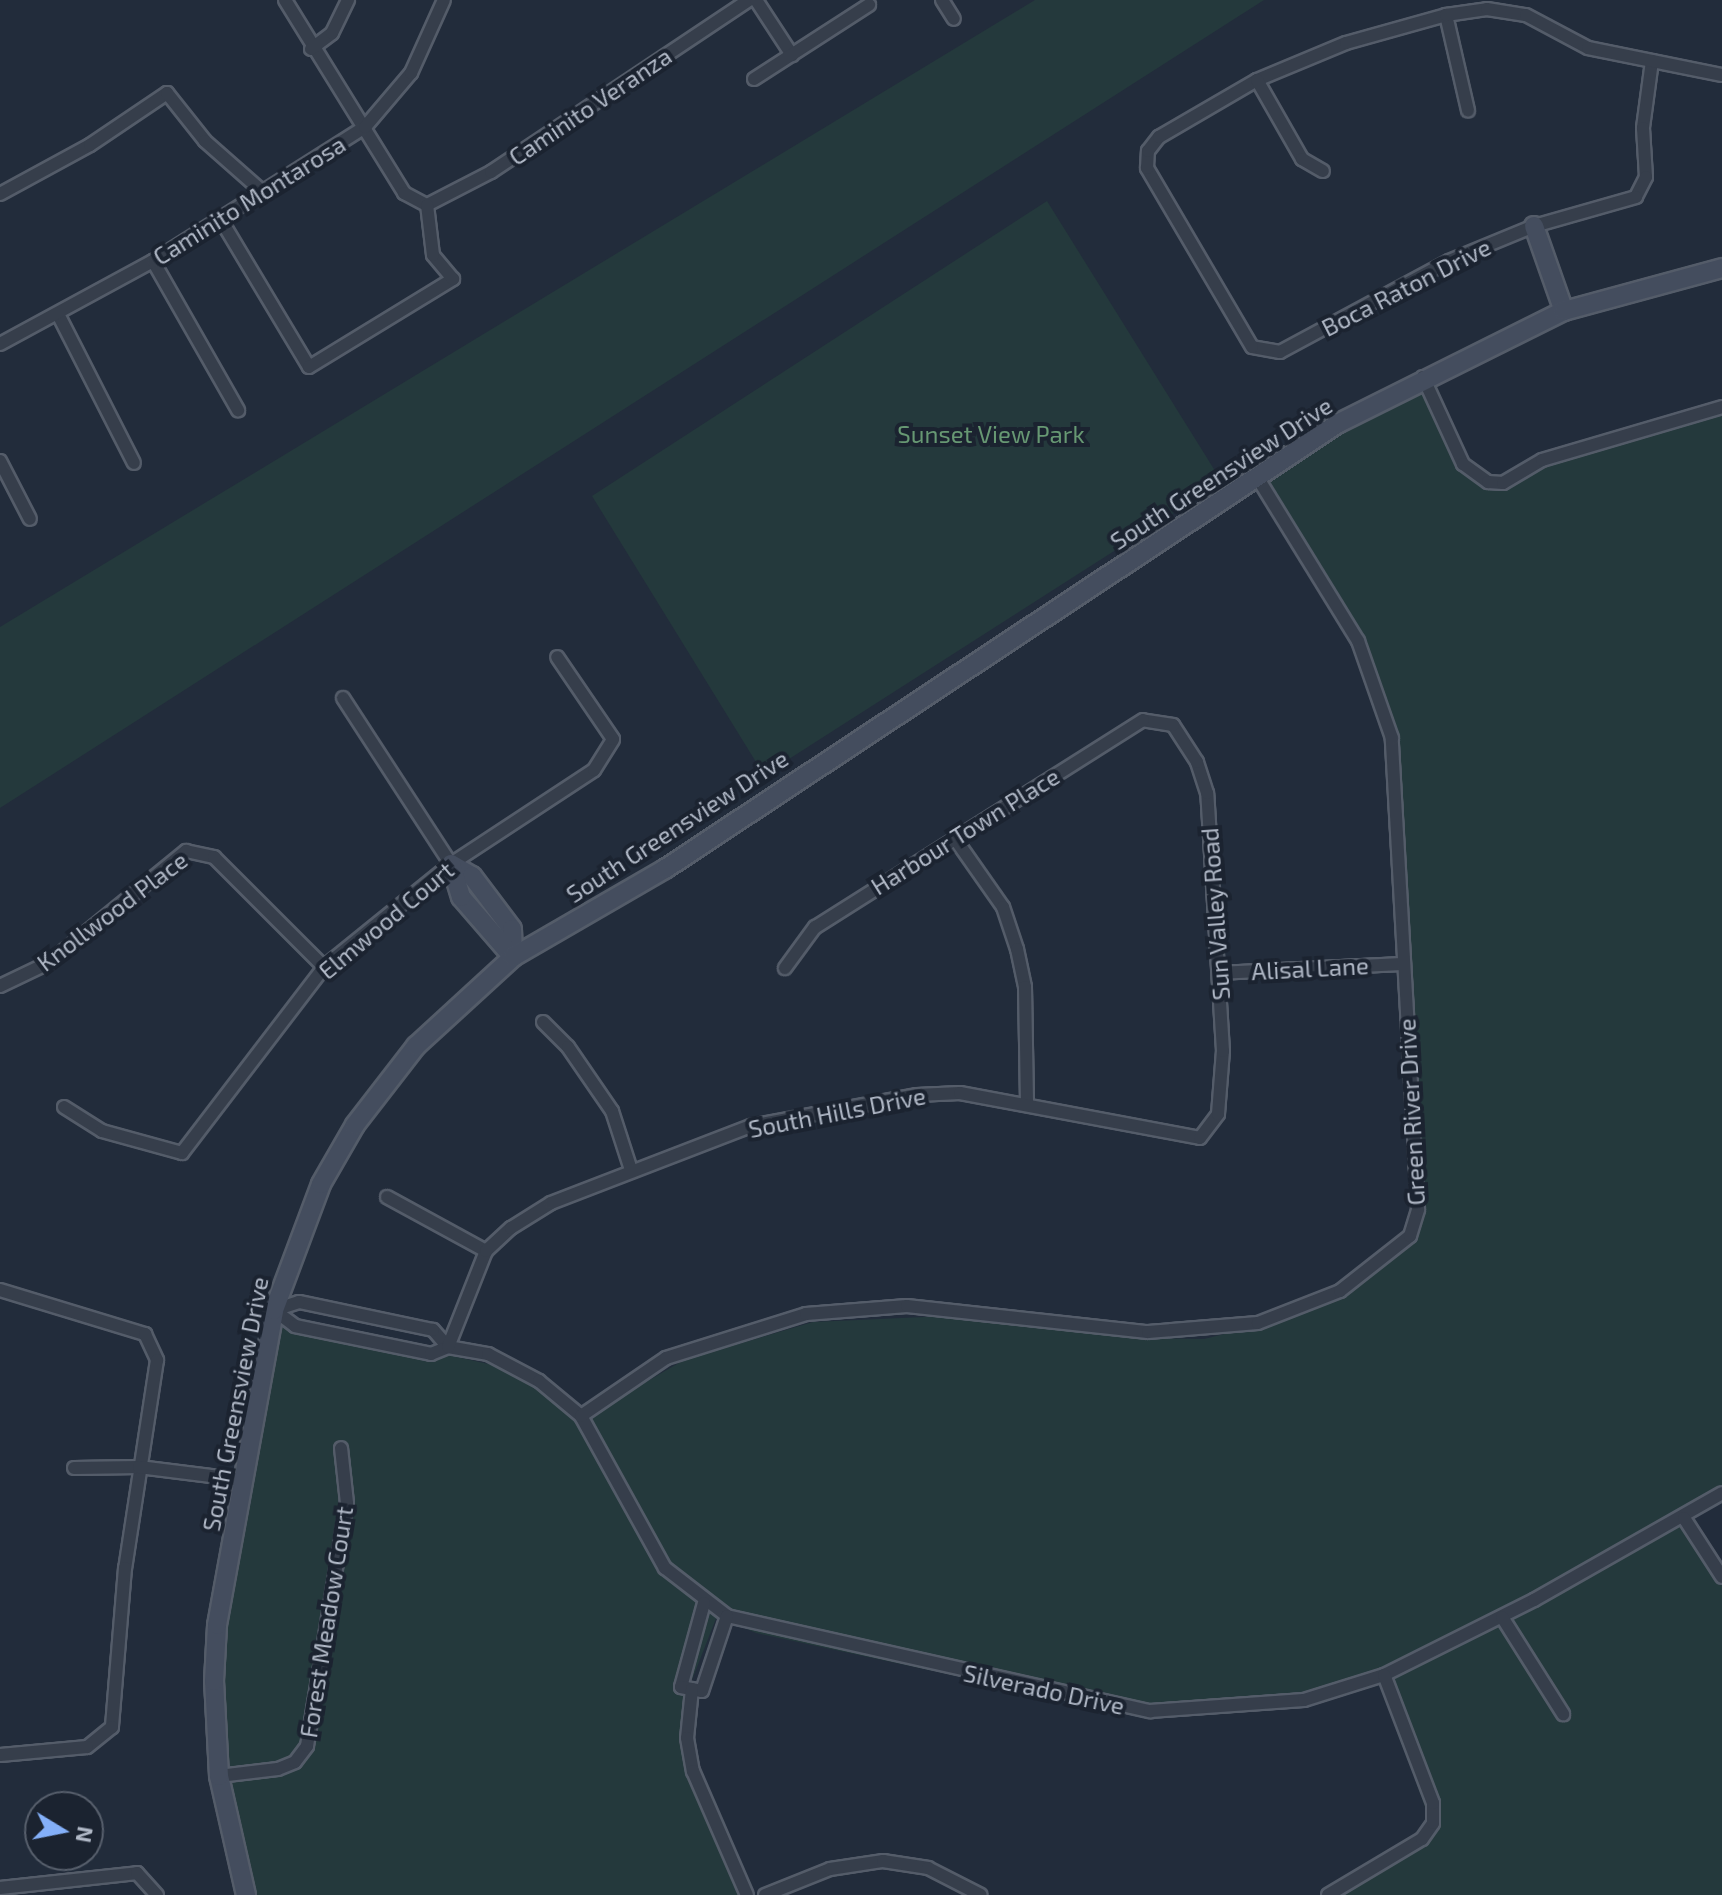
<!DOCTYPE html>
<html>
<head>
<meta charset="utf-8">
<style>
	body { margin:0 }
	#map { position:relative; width:1722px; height:1895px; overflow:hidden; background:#222c3b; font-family:"Exo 2",sans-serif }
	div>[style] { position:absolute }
	.green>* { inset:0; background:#24393c }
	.roads { filter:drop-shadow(2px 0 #545c69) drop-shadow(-2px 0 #545c69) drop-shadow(0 2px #545c69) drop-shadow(0 -2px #545c69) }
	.street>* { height:12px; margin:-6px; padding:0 6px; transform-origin:6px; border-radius:6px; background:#363e4b }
	.secondary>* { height:18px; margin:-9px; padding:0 9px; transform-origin:9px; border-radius:9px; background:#444d5e }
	span { translate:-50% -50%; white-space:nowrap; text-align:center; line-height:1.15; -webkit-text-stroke:8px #1b2330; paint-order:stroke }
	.street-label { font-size:24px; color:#b1b9c7 }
	.park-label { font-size:24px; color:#679873 }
	.north { position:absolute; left:24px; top:1791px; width:80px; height:80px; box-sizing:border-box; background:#1b2330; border:2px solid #575f6c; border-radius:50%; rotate:100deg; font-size:22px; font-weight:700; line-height:32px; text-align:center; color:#b1b9c7 }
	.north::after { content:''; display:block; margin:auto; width:28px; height:36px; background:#84b0f9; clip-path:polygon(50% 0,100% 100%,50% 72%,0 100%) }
</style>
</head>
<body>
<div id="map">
	<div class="green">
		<div style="clip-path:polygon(1035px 0,1264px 0,0 808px,0 627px)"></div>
		<div style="clip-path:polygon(1047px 201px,1222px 482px,764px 775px,592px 496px)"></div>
		<div style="clip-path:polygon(1420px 384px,1464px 470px,1484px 483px,1722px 415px,1722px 1493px,1684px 1517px,1722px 1580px,1722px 1895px,1332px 1895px,1414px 1843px,1426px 1825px,1426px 1810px,1380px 1679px,1260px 1711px,1134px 1714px,756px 1633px,717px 1616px,690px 1685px,688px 1743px,745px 1895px,246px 1895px,214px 1693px,272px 1316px,493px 1365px,538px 1388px,577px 1422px,684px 1360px,813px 1322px,946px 1316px,1137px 1338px,1204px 1339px,1297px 1316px,1380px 1267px,1412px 1225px,1386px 740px,1345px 627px,1255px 483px)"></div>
	</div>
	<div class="roads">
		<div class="street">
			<div style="left:285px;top:0;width:227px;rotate:58.3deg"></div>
			<div style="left:404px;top:193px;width:26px;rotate:28deg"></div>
			<div style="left:427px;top:205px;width:72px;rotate:-27.3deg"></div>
			<div style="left:491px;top:172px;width:310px;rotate:-33.7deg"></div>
			<div style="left:756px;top:0;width:66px;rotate:56.8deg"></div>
			<div style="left:942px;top:0;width:22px;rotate:58deg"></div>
			<div style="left:1446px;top:15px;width:98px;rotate:77deg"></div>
			<div style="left:311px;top:49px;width:26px;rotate:-37deg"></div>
			<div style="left:332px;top:33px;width:37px;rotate:-64deg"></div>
			<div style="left:1652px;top:61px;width:68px;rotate:97.7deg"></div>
			<div style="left:1643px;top:128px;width:49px;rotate:86.5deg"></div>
			<div style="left:1646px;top:177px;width:22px;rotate:117deg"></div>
			<div style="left:1636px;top:197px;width:106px;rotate:164.1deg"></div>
			<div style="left:1534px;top:226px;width:92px;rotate:157.6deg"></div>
			<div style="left:1449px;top:261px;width:192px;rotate:151.7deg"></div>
			<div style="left:1280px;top:352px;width:28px;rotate:-170deg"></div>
			<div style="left:1252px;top:347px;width:208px;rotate:-120.4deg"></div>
			<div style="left:1147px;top:168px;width:17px;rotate:-87deg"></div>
			<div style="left:1148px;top:151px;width:18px;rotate:-52deg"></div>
			<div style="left:1159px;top:137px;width:113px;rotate:-30.2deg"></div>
			<div style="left:1257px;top:80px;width:96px;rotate:-22.6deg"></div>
			<div style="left:1346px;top:43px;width:104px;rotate:-15.6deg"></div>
			<div style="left:1446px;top:15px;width:41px;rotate:-8.3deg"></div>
			<div style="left:1487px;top:9px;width:39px;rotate:9deg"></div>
			<div style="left:1526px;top:15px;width:70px;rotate:28deg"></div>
			<div style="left:1588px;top:48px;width:137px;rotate:11.4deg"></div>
			<div style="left:754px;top:79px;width:137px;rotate:-32.8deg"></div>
			<div style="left:1257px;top:80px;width:91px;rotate:60.3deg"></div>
			<div style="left:1302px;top:159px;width:24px;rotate:30deg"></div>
			<div style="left:0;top:194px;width:102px;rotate:-28.6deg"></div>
			<div style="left:90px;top:145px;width:93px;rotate:-34deg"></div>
			<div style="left:167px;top:93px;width:61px;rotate:51.6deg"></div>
			<div style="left:205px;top:141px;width:79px;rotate:41.4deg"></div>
			<div style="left:221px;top:220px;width:171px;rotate:59.1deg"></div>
			<div style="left:309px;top:367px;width:169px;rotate:-31.4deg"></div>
			<div style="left:453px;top:279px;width:31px;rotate:-130deg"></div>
			<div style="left:433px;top:255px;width:50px;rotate:-96.8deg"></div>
			<div style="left:153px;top:261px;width:172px;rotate:60.3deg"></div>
			<div style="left:58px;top:314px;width:167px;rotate:63deg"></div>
			<div style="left:0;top:344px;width:174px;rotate:-28.5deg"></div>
			<div style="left:153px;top:261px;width:251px;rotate:-32.3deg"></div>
			<div style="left:365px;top:127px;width:71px;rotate:-49.6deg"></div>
			<div style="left:411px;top:73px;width:80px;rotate:-65.7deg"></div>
			<div style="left:1423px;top:377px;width:96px;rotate:65.3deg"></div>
			<div style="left:1463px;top:464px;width:31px;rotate:36deg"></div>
			<div style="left:1488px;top:482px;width:15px;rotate:4deg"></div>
			<div style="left:1503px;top:483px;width:45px;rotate:-30.5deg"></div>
			<div style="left:1542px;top:460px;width:188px;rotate:-16.4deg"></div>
			<div style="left:0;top:461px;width:65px;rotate:62.7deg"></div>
			<div style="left:343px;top:698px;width:198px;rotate:57deg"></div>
			<div style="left:956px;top:840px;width:82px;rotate:55deg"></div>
			<div style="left:1003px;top:907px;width:44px;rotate:71.6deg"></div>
			<div style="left:1017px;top:949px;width:39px;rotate:78deg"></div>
			<div style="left:1025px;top:987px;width:118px;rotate:89deg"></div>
			<div style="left:1219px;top:973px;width:182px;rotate:-2.8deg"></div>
			<div style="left:0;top:986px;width:55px;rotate:-25.6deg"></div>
			<div style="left:50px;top:962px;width:176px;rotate:-39.2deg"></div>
			<div style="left:186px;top:851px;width:29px;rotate:12deg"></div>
			<div style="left:214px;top:857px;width:156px;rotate:45deg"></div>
			<div style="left:543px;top:1022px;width:35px;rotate:45deg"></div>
			<div style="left:568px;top:1047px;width:78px;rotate:55.5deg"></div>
			<div style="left:612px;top:1111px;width:62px;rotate:72.1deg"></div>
			<div style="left:64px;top:1107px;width:45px;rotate:32.3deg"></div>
			<div style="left:102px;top:1131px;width:83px;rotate:15.4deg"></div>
			<div style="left:182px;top:1153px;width:234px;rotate:-52.6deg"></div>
			<div style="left:324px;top:967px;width:164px;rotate:-39deg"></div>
			<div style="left:451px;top:864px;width:171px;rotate:-33.3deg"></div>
			<div style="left:594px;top:770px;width:36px;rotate:-58deg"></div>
			<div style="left:613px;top:739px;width:99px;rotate:-124.3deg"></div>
			<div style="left:387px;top:1197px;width:113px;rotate:28.6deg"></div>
			<div style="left:0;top:1290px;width:152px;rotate:16.9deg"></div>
			<div style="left:145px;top:1334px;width:29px;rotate:65deg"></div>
			<div style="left:157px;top:1360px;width:210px;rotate:98.7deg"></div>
			<div style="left:125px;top:1568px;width:160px;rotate:94.7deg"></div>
			<div style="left:112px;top:1727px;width:32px;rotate:141deg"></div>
			<div style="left:87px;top:1747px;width:87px;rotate:174.7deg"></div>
			<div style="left:448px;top:1347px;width:23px;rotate:-131deg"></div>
			<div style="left:433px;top:1330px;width:137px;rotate:-168.2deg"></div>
			<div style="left:299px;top:1302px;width:26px;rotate:162deg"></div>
			<div style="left:274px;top:1310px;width:26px;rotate:37deg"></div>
			<div style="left:295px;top:1326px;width:139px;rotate:11.6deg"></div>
			<div style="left:431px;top:1354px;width:18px;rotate:-22deg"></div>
			<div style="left:448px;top:1347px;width:41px;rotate:9.9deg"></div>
			<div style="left:488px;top:1354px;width:58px;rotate:27.9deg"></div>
			<div style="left:539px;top:1381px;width:55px;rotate:39.8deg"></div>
			<div style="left:581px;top:1416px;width:174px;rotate:61.1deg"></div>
			<div style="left:665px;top:1568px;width:78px;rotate:37.7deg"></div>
			<div style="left:727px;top:1616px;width:434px;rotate:12.7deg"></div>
			<div style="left:1150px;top:1711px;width:154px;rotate:-4.1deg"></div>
			<div style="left:1304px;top:1700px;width:84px;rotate:-17.4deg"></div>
			<div style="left:1384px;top:1675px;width:168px;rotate:-26.6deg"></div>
			<div style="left:1534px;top:1600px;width:216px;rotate:-29.6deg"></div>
			<div style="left:448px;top:1347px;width:103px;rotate:-68.4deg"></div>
			<div style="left:486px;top:1251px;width:34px;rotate:-43deg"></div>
			<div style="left:511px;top:1228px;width:47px;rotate:-32deg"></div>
			<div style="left:551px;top:1203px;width:214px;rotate:-21.1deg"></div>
			<div style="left:751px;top:1126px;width:169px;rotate:-10.6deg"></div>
			<div style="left:917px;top:1095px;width:43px;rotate:-2.7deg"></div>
			<div style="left:960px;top:1093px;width:244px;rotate:10.6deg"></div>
			<div style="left:1200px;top:1138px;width:30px;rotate:-53deg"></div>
			<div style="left:1218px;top:1114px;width:63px;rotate:-85.5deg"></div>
			<div style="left:1223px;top:1051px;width:258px;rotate:-93.5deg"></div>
			<div style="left:1207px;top:793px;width:33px;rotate:-108deg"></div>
			<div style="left:1197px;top:762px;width:44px;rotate:-123deg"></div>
			<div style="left:1173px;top:725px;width:30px;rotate:-171deg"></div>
			<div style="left:1143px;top:720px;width:388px;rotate:147.7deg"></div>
			<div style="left:815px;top:927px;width:51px;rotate:126.2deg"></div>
			<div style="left:581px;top:1416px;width:103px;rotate:-34.3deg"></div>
			<div style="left:666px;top:1358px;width:147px;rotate:-17.4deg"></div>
			<div style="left:806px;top:1314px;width:101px;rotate:-4.5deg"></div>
			<div style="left:907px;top:1306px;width:242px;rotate:6.2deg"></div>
			<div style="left:1148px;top:1332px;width:110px;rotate:-4.7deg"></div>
			<div style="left:1258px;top:1323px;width:88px;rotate:-21.3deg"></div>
			<div style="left:1340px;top:1291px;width:89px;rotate:-38.2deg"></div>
			<div style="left:1410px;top:1236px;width:28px;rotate:-73deg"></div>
			<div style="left:1418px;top:1209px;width:472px;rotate:-93.2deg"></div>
			<div style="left:1392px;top:738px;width:103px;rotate:-109.3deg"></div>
			<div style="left:1358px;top:641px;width:193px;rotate:-121.6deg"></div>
			<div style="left:74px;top:1468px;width:65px;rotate:-0.9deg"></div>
			<div style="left:139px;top:1467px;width:105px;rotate:7.1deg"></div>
			<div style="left:1684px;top:1518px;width:70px;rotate:57.2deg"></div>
			<div style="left:704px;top:1603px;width:87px;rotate:105.3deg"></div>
			<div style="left:681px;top:1687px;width:21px;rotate:11deg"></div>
			<div style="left:702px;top:1691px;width:79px;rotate:-71.6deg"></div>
			<div style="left:1502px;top:1617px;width:115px;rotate:57.8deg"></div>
			<div style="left:692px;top:1689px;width:49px;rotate:95.8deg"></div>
			<div style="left:687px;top:1738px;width:34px;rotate:80deg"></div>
			<div style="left:693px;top:1771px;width:135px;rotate:66.5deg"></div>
			<div style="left:219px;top:1776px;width:59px;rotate:-6.8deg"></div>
			<div style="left:278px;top:1769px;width:18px;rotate:-22deg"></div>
			<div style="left:295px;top:1762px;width:20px;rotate:-53deg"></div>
			<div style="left:307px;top:1746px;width:246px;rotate:-80.7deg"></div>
			<div style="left:347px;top:1503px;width:55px;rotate:-96.2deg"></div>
			<div style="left:0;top:1888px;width:138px;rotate:-6.2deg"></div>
			<div style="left:137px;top:1873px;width:30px;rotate:48deg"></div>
			<div style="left:765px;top:1895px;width:70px;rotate:-21.8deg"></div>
			<div style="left:830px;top:1869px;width:54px;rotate:-8.6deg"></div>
			<div style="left:883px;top:1861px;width:46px;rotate:8.8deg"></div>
			<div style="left:928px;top:1868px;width:59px;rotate:27deg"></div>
			<div style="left:1328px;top:1895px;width:109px;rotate:-30.8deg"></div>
			<div style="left:1422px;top:1839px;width:19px;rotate:-55deg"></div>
			<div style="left:1433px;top:1823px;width:20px;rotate:-90deg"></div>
			<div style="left:1433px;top:1803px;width:137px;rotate:-110.9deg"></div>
		</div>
		<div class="secondary">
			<div style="left:1534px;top:226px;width:90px;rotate:70.6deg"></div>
			<div style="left:451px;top:864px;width:24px;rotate:30deg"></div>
			<div style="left:472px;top:876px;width:66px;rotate:53deg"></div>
			<div style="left:512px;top:929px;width:28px;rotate:88deg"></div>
			<div style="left:513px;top:957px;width:79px;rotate:-130.9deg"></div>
			<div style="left:461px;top:897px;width:34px;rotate:-107deg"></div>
			<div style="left:246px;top:1895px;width:122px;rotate:-102.8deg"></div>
			<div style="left:219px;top:1776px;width:95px;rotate:-93deg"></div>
			<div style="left:214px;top:1681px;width:56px;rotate:-86.9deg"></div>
			<div style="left:217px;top:1625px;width:320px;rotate:-79.7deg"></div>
			<div style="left:274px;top:1310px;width:134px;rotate:-69.5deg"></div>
			<div style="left:321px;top:1184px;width:68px;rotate:-60deg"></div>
			<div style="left:355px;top:1125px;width:100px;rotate:-52.3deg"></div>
			<div style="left:416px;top:1046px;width:132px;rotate:-42.5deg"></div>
			<div style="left:513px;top:957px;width:176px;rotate:-30.1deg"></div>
			<div style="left:665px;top:869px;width:806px;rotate:-33.51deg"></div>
			<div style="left:1337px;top:424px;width:254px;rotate:-26.5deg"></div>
			<div style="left:1564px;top:311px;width:164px;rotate:-15.2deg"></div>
		</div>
	</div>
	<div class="street-label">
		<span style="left:590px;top:106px;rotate:-34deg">Caminito Veranza</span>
		<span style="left:249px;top:200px;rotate:-32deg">Caminito Montarosa</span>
		<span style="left:1406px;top:287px;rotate:-27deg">Boca Raton Drive</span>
		<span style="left:1221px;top:473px;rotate:-33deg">South Greensview Drive</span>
		<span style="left:677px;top:826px;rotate:-33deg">South Greensview Drive</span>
		<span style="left:965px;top:831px;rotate:-32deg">Harbour Town Place</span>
		<span style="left:112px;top:911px;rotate:-37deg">Knollwood Place</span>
		<span style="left:1215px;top:914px;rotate:-94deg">Sun Valley Road</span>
		<span style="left:386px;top:920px;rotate:-40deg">Elmwood Court</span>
		<span style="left:1310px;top:968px;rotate:-3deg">Alisal Lane</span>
		<span style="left:837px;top:1112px;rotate:-11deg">South Hills Drive</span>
		<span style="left:1411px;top:1112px;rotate:-93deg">Green River Drive</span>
		<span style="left:235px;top:1404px;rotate:-79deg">South Greensview Drive</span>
		<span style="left:326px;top:1622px;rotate:-81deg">Forest Meadow Court</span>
		<span style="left:1044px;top:1689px;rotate:12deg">Silverado Drive</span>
	</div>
	<div class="park-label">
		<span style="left:991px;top:434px">Sunset View Park</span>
	</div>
	<div class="north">N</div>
</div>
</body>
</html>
